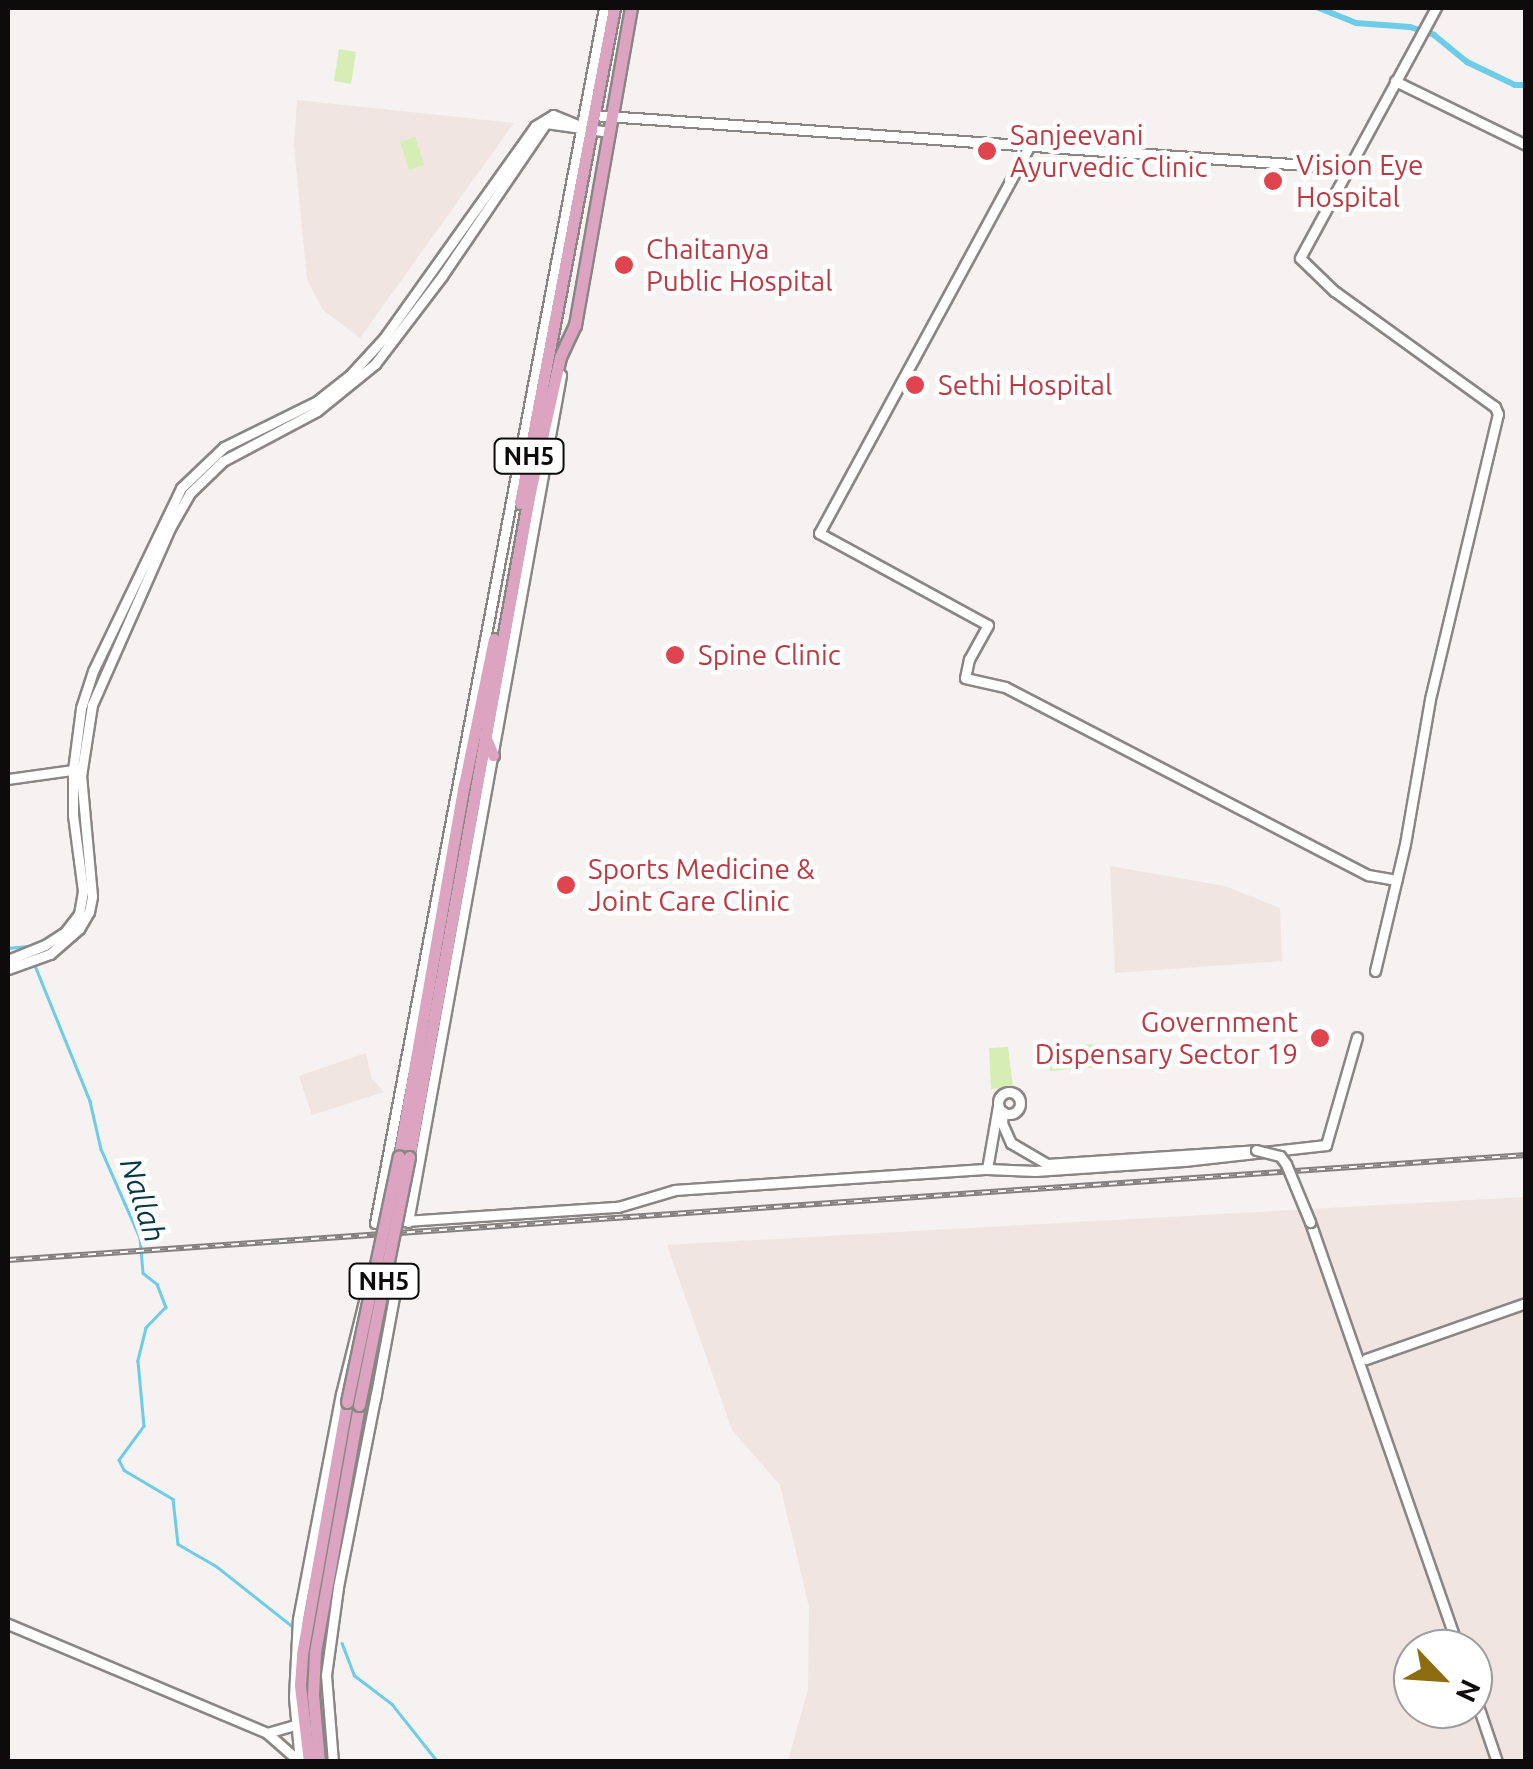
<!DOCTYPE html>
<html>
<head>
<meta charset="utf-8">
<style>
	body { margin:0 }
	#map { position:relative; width:1533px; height:1769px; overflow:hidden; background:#f6f2f1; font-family:Ubuntu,sans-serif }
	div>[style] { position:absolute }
	.built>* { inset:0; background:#f0e5e1 }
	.green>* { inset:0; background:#d6edb6 }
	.stream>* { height:2.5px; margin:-1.25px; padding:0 1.25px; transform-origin:1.25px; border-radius:1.25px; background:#6dcce8 }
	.canal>* { height:6px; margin:-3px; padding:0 3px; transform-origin:3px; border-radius:3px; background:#6dcce8 }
	.roads { filter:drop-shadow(2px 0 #898685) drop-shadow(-2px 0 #898685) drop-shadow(0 2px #898685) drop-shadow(0 -2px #898685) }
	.tertiary>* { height:9px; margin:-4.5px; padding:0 4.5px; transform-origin:4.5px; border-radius:4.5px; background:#fff }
	.tertiary>.ring { margin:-4.5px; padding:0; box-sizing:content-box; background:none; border:9px solid #fff; border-radius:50% }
	.trunk>* { height:11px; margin:-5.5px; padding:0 5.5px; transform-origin:5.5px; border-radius:5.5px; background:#dca4c0 }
	.rail>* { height:6px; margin-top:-3px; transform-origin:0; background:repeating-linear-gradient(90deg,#fff 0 8px,#83807f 0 16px); box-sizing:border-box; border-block:2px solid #83807f }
	.bridges { filter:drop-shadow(2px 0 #898685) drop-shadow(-2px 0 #898685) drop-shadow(0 2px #898685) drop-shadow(0 -2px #898685) }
	.tertiary-bridge>* { height:9px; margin:-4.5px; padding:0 4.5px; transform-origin:4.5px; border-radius:4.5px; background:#fff }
	.trunk-bridge>* { height:11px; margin:-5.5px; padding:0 5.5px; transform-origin:5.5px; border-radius:5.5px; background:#dca4c0 }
	.dots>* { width:28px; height:28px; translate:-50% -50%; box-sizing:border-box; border:5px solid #fff; border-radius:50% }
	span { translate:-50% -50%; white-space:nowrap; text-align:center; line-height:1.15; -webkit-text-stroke:9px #fff; paint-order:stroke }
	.shield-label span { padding:2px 8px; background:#fff; border:2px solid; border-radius:8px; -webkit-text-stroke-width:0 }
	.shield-label { font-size:25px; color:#0d0b0b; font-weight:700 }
	.health-label { font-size:28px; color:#be3a42 }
	.left { translate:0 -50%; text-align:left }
	.right { translate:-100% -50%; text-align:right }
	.water-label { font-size:30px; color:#093743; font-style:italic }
	.frame { position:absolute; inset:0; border:10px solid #0d0b0b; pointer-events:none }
	.north { position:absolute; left:1393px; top:1629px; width:100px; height:100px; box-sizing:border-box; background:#fff; border:2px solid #9e9d9d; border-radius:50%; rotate:115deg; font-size:28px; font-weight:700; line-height:40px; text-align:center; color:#0d0b0b }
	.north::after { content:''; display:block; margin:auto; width:35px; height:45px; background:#8d6d10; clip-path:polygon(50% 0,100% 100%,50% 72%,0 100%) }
</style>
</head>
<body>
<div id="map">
	<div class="built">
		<div style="clip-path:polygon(297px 100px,514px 123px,360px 338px,323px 310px,307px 280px,294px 145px)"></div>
		<div style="clip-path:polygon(1110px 866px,1225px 886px,1280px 908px,1282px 961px,1115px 973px)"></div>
		<div style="clip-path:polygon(366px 1053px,372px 1079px,384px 1092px,312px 1115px,299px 1076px)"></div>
		<div style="clip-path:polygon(evenodd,1525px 1197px,1525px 1761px,788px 1761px,808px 1689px,809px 1607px,780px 1485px,732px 1430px,667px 1245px,1525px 1197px,1413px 1649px,1473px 1649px,1473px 1709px,1413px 1709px,1413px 1649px)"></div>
	</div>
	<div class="green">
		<div style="clip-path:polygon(339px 49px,356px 52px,351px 84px,334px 81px)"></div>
		<div style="clip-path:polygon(415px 137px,424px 165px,409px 170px,400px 142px)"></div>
		<div style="clip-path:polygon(1095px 1044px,1097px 1067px,1050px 1071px,1049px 1048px)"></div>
		<div style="clip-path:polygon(1008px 1047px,1013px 1087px,991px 1089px,989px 1048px)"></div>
	</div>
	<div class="stream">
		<div style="left:8px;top:948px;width:19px;rotate:-6deg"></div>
		<div style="left:34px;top:963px;width:149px;rotate:67.9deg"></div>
		<div style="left:90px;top:1101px;width:49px;rotate:77.1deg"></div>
		<div style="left:101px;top:1149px;width:97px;rotate:66.3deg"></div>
		<div style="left:140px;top:1238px;width:35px;rotate:85deg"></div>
		<div style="left:143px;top:1273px;width:18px;rotate:38deg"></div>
		<div style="left:157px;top:1284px;width:25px;rotate:69deg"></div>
		<div style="left:166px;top:1307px;width:29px;rotate:134deg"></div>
		<div style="left:146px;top:1328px;width:34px;rotate:104deg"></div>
		<div style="left:138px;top:1361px;width:65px;rotate:84.7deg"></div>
		<div style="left:144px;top:1426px;width:42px;rotate:126.3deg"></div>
		<div style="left:119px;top:1460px;width:11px;rotate:63deg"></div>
		<div style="left:124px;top:1470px;width:57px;rotate:30.6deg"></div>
		<div style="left:173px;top:1499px;width:45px;rotate:83.7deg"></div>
		<div style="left:178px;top:1544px;width:44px;rotate:30.1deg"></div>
		<div style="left:216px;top:1566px;width:97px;rotate:38.3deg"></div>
		<div style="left:342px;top:1643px;width:34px;rotate:69deg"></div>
		<div style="left:354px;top:1675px;width:48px;rotate:37.3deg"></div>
		<div style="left:392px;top:1704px;width:74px;rotate:51.6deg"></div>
	</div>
	<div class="canal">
		<div style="left:1319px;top:8px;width:40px;rotate:22deg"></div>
		<div style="left:1356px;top:23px;width:54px;rotate:4.2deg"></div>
		<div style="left:1410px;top:27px;width:25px;rotate:18deg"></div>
		<div style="left:1434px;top:35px;width:43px;rotate:39.3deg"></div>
		<div style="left:1467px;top:62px;width:53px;rotate:25.6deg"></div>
		<div style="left:1515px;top:85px;width:11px"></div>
	</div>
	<div class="roads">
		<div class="tertiary">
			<div style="left:604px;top:8px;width:1236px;rotate:100.67deg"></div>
			<div style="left:375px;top:1223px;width:244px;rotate:-3.8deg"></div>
			<div style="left:618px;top:1207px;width:59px;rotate:-16.6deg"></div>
			<div style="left:675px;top:1190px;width:313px;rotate:-3.9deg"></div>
			<div style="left:987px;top:1169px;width:64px;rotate:-80.1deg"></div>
			<div style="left:1395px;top:81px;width:146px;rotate:26deg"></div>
			<div style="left:592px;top:115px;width:758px;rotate:4.01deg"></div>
			<div style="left:1031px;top:143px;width:444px;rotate:118.5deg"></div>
			<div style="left:819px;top:533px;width:192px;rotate:28.6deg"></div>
			<div style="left:988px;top:625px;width:39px;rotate:119deg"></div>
			<div style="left:969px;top:659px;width:19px;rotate:102deg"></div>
			<div style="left:965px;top:678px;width:41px;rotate:12.7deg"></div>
			<div style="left:1005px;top:687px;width:409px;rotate:27.4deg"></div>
			<div style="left:1368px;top:875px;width:29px;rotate:10deg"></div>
			<div style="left:8px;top:779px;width:72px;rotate:-8deg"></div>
			<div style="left:8px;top:960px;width:40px;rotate:-22deg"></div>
			<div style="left:45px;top:945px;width:24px;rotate:-33deg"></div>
			<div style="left:65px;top:932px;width:23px;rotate:-52deg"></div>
			<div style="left:79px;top:914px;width:23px;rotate:-80deg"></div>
			<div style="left:83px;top:891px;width:77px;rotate:-97.5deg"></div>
			<div style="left:73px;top:815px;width:45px;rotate:-90deg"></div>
			<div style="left:73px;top:770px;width:63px;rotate:-82.6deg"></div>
			<div style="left:81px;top:708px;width:39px;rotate:-72deg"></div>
			<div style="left:93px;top:671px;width:203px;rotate:-64.3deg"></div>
			<div style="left:181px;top:488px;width:59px;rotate:-43.6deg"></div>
			<div style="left:224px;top:447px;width:104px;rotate:-26.3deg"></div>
			<div style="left:317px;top:401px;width:42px;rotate:-38.2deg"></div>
			<div style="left:350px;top:375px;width:50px;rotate:-47.4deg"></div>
			<div style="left:384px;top:338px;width:260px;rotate:-54.5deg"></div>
			<div style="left:535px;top:126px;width:21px;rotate:-31deg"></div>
			<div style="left:553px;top:115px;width:27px;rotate:22deg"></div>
			<div style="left:8px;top:969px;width:45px;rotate:-19.7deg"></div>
			<div style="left:50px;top:954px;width:38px;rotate:-41deg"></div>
			<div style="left:79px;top:929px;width:20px;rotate:-60deg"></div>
			<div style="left:89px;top:912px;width:16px;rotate:-79deg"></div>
			<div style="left:92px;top:896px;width:121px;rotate:-95.2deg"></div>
			<div style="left:81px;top:776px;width:72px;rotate:-81.2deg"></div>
			<div style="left:92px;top:705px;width:193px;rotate:-66.2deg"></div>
			<div style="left:170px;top:528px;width:40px;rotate:-60.3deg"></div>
			<div style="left:190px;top:493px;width:46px;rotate:-44.1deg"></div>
			<div style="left:223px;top:461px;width:106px;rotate:-28deg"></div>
			<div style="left:317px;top:411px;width:75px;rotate:-39deg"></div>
			<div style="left:375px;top:364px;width:111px;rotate:-52.7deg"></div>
			<div style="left:442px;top:276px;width:185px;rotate:-55.8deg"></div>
			<div style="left:546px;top:123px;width:64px;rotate:8.1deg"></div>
			<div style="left:1375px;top:971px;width:130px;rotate:-76.7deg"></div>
			<div style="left:1405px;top:844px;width:147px;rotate:-80.2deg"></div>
			<div style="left:1430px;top:699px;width:293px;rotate:-76.6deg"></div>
			<div style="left:1498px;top:414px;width:8px;rotate:-113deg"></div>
			<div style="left:1495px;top:407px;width:198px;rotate:-144.2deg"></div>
			<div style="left:1334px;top:291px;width:47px;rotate:-135.9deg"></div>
			<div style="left:1300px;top:258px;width:285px;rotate:-61.5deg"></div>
			<div class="ring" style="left:998px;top:1092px;width:13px;height:13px"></div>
			<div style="left:1003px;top:1112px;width:11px;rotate:95deg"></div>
			<div style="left:1002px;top:1123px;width:22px;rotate:66deg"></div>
			<div style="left:1011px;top:1143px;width:42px;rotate:30.3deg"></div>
			<div style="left:1047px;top:1164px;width:209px;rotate:-3.8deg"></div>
			<div style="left:987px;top:1169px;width:48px;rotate:2.4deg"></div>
			<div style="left:1035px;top:1171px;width:149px;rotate:-3.8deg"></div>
			<div style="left:1184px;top:1161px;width:143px;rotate:-6.4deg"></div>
			<div style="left:1326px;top:1145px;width:112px;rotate:-74deg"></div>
			<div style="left:408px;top:1222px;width:861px;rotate:-79.76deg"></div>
			<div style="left:1310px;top:1222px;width:452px;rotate:70.8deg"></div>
			<div style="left:1366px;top:1359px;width:170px;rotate:-19.3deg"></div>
			<div style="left:8px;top:1624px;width:281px;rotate:22.8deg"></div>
			<div style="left:267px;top:1733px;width:44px;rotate:41.3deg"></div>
			<div style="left:1473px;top:1691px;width:75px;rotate:71.3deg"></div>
			<div style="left:267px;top:1733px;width:29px;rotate:-16deg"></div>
			<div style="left:300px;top:1762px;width:65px;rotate:-95.3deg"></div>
			<div style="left:294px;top:1697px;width:78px;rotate:-87.1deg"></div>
			<div style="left:298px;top:1619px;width:229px;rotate:-79.2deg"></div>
			<div style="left:341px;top:1394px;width:121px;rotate:-76.1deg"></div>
			<div style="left:370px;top:1277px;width:28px;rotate:19deg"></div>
			<div style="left:396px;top:1286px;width:115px;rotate:100.5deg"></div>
			<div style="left:333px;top:1762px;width:87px;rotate:-94.6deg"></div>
			<div style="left:326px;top:1675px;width:89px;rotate:-82.2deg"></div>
			<div style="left:338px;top:1587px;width:197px;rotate:-78.9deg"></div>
		</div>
		<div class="trunk">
			<div style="left:520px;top:503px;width:504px;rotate:-79.25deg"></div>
			<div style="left:484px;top:734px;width:23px;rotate:67deg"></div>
			<div style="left:399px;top:1156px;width:377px;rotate:-80.1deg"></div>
			<div style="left:464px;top:785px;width:149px;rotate:-78.4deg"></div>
			<div style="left:409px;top:1157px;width:672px;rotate:-79.71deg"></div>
			<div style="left:529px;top:496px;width:142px;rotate:-77.4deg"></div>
			<div style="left:560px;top:357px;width:35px;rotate:-65deg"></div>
			<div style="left:575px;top:325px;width:322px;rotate:-80deg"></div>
			<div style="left:309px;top:1762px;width:78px;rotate:-96.7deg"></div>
			<div style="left:300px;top:1685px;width:31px;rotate:-86deg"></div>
			<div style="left:302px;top:1654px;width:256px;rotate:-79.9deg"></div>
			<div style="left:319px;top:1762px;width:67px;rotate:-95.1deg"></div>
			<div style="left:313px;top:1695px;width:43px;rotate:-87.3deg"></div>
			<div style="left:315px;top:1652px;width:251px;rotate:-79.9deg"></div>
		</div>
	</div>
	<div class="rail">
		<div style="left:8px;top:1260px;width:1522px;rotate:-3.96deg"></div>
	</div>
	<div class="bridges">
		<div class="tertiary-bridge">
			<div style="left:1256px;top:1150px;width:25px;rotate:14deg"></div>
			<div style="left:1280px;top:1156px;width:10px;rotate:53deg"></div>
			<div style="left:1286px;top:1164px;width:63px;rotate:67.5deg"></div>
		</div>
		<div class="trunk-bridge">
			<div style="left:347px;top:1402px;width:251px;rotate:-78.1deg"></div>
			<div style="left:359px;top:1405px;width:253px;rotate:-78.6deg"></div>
		</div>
	</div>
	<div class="dots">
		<div style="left:987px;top:151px;background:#e0444e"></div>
		<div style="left:1273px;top:181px;background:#e0444e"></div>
		<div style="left:624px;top:265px;background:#e0444e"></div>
		<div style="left:915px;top:385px;background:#e0444e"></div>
		<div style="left:675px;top:655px;background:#e0444e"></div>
		<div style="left:566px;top:885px;background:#e0444e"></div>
		<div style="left:1320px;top:1038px;background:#e0444e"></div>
	</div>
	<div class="shield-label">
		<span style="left:529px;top:456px">NH5</span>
		<span style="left:384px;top:1281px">NH5</span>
	</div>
	<div class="health-label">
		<span class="left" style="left:1010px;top:151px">Sanjeevani<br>Ayurvedic Clinic</span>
		<span class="left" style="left:1296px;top:181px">Vision Eye<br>Hospital</span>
		<span class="left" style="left:646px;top:265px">Chaitanya<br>Public Hospital</span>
		<span class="left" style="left:938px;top:385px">Sethi Hospital</span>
		<span class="left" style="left:698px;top:655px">Spine Clinic</span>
		<span class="left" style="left:588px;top:885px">Sports Medicine &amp;<br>Joint Care Clinic</span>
		<span class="right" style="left:1298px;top:1038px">Government<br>Dispensary Sector 19</span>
	</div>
	<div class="water-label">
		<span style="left:143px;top:1200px;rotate:72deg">Nallah</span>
	</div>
	<div class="frame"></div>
	<div class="north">N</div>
</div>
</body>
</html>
